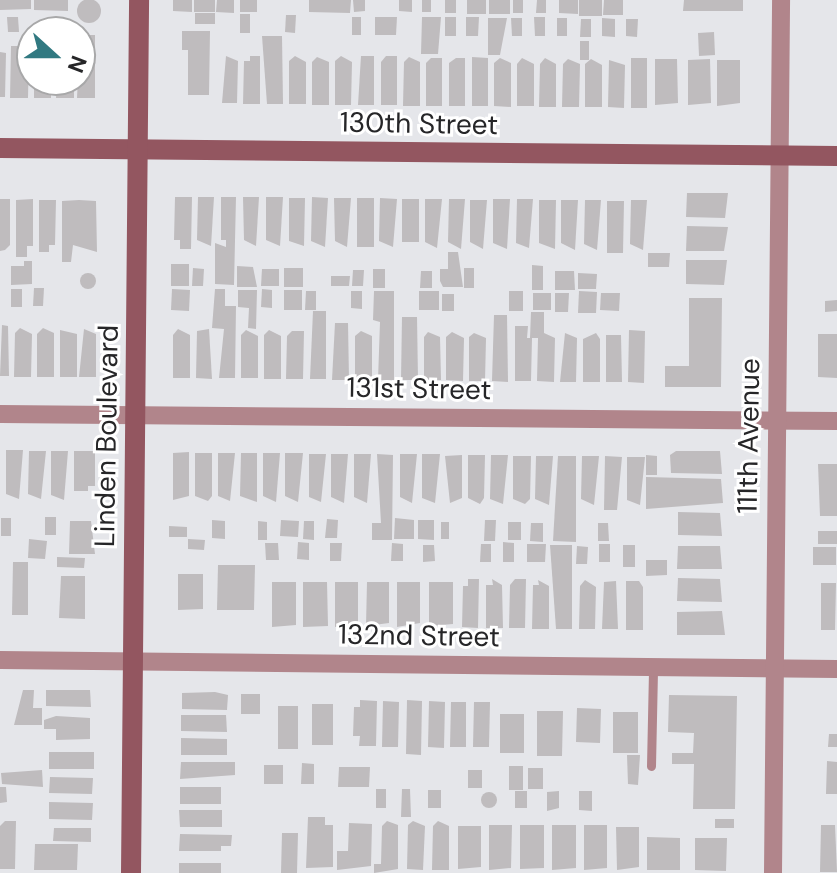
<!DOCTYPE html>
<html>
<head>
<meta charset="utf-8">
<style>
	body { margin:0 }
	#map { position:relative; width:837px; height:873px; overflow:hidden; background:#e5e6ea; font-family:"DM Sans",sans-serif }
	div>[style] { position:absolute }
	.building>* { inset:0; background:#bfbcbe }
	.round { border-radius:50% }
	.lane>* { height:9px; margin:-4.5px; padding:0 4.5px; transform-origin:4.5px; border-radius:4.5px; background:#b1858b }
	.street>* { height:18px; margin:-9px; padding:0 9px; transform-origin:9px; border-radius:9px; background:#b1858b }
	.secondary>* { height:20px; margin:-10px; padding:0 10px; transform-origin:10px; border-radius:10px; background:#935660 }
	span { translate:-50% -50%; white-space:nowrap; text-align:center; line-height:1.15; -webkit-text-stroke:6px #fff; paint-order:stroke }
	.street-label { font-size:28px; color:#262628 }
	.north { position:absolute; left:16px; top:16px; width:80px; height:80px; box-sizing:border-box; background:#fff; border:2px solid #a8a8a9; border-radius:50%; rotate:111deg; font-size:22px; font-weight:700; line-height:32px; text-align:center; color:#262628 }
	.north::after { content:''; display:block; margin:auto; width:28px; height:36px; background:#317981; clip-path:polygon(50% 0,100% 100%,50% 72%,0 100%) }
</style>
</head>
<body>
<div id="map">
	<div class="building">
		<div class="round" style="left:77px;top:-1px;width:24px;height:24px"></div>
		<div style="clip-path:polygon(0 0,31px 0,31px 9px,0 10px)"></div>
		<div style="clip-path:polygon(34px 0,68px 0,68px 11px,34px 10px)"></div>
		<div style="clip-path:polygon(173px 0,192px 0,192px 12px,173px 11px)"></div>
		<div style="clip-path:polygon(194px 0,215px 0,215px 12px,194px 12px)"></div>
		<div style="clip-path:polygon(217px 0,234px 0,234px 13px,216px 12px)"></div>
		<div style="clip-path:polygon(240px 0,257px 0,257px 12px,240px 12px)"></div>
		<div style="clip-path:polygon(309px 0,351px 0,350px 13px,309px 12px)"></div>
		<div style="clip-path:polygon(353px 0,365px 0,365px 11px,354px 12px)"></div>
		<div style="clip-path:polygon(399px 0,412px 0,412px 12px,399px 11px)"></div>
		<div style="clip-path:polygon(422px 0,431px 0,431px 12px,422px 12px)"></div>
		<div style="clip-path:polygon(445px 0,456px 0,456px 13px,445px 13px)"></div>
		<div style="clip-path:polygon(467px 0,486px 0,486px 14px,467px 14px)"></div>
		<div style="clip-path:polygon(489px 0,510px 0,510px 14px,489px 14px)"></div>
		<div style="clip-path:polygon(513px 0,523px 0,523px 13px,513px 13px)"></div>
		<div style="clip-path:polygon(537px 0,546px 0,546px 13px,536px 13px)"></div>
		<div style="clip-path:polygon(559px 0,578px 0,578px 14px,559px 13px)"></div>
		<div style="clip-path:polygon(579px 0,602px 0,602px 16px,579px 16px)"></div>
		<div style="clip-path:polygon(604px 0,623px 0,623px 15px,603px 15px)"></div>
		<div style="clip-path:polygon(684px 0,743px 0,743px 11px,683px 11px)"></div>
		<div style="clip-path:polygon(195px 13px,215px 13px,215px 24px,195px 24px)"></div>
		<div style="clip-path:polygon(240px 14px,250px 14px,250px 33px,240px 33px)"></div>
		<div style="clip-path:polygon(286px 15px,296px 15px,295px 33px,285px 32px)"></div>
		<div style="clip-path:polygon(7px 17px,18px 17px,19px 32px,8px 32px)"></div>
		<div style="clip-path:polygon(352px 17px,361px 17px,361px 35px,352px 35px)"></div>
		<div style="clip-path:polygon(375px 17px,397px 17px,396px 35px,375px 35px)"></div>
		<div style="clip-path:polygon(422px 17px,441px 17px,438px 54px,421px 54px)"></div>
		<div style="clip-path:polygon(445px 17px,456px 17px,456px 36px,445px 36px)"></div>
		<div style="clip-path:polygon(466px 17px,479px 17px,478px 36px,466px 36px)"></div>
		<div style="clip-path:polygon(534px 17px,545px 17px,545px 36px,535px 36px)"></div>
		<div style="clip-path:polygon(488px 18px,507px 18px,500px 55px,488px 55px)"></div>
		<div style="clip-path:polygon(511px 18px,522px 18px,522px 36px,512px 36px)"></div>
		<div style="clip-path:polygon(557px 18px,567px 18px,567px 36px,557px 36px)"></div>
		<div style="clip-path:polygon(602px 18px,615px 19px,615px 37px,602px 36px)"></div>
		<div style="clip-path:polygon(581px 19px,591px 19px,591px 37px,580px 37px)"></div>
		<div style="clip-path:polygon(626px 19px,638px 19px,637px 37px,626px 36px)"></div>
		<div style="clip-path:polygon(182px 31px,210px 31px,209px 95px,188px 95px,188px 50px,182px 50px)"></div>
		<div style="clip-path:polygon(714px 32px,715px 55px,699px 56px,698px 33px)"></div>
		<div style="clip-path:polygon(80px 35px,95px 35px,95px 98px,77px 98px)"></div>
		<div style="clip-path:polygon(262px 36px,282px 36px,283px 104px,267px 104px)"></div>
		<div style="clip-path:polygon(580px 41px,589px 41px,589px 60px,580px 60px)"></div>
		<div style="clip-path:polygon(11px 46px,23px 46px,23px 52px,29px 52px,28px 98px,10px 98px)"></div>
		<div style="clip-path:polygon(0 52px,6px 53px,5px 97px,0 97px)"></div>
		<div style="clip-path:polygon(226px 56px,238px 61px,237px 103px,222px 103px)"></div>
		<div style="clip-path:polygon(250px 56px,260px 56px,260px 104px,243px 104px,244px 61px,250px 61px)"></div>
		<div style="clip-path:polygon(295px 56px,306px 62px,306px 104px,289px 104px,289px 61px)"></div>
		<div style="clip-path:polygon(341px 56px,352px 62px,351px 105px,335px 105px,335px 61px)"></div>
		<div style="clip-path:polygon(361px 56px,374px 56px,374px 105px,358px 105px)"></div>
		<div style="clip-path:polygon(386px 56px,397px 56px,397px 105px,381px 105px,381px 62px)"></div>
		<div style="clip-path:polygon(317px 57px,329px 62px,329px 105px,312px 105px,312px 62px)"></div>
		<div style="clip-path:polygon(409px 57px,420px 62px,420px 106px,403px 106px,404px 62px)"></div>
		<div style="clip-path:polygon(472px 57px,488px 58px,488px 106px,472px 106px)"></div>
		<div style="clip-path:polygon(431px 58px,442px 58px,442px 106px,426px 106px,426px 63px)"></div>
		<div style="clip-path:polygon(456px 58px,465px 58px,465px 106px,449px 106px,449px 63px)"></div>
		<div style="clip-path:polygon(500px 58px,511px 63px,511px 107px,494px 106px,494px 63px)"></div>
		<div style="clip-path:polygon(522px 58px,534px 64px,534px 106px,517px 106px,517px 64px)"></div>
		<div style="clip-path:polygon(545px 58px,556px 64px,556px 107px,539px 107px,540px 64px)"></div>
		<div style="clip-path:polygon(631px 58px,647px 58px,647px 108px,631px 108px)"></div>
		<div style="clip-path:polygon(568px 59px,580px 64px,579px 107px,562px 107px,563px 64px)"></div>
		<div style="clip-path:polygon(591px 59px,602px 65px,602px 107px,585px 107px,585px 64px)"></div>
		<div style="clip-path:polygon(655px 59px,677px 59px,678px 103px,655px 105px)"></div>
		<div style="clip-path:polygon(710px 59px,711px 103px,688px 105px,688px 60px)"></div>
		<div style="clip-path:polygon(609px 60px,625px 65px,624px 108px,608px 107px)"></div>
		<div style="clip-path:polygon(717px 60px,740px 60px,740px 103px,717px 106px)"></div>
		<div style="clip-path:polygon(34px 80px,51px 80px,51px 98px,34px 98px)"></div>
		<div style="clip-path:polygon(57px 80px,74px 80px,74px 98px,56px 98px)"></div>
		<div style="clip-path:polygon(687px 193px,728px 193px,725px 218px,686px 217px)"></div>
		<div style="clip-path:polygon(175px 197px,192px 197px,191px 249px,180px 249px,180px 240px,174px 240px)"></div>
		<div style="clip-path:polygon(198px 197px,214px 197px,211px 246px,197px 240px)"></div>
		<div style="clip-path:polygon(221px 197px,236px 197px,234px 285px,215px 284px,215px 243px,226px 247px,226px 240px,221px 240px)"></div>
		<div style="clip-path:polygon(243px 197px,259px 197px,256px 246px,244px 240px)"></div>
		<div style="clip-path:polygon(266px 197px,283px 197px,280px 246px,266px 240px)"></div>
		<div style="clip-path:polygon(312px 197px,328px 198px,325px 247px,311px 241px)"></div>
		<div style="clip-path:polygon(289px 198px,305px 198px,304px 246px,289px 241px)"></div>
		<div style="clip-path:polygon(334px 198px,351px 198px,347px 247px,335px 241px)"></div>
		<div style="clip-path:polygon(357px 198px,374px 198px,374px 247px,357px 247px)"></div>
		<div style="clip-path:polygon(380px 198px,397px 199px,393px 247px,379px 241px)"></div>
		<div style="clip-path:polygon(0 199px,10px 199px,10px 245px,5px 250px,0 251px)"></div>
		<div style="clip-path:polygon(33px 199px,33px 246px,27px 246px,27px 257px,16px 257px,16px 200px)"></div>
		<div style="clip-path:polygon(402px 199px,419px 199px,419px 242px,402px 242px)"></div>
		<div style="clip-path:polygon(425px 199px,442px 199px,437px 248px,425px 242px)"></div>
		<div style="clip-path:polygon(449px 199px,465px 199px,461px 249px,448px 242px)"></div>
		<div style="clip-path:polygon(493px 199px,510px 199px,507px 249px,493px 243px)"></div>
		<div style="clip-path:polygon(517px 199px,533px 199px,529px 248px,516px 243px)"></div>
		<div style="clip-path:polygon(39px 200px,56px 200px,55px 245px,49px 245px,49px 252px,39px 252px)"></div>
		<div style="clip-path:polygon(79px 200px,96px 201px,97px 252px,73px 245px,71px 262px,62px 262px,62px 201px)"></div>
		<div style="clip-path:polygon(470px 200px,487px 200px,483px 249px,470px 242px)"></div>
		<div style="clip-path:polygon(539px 200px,556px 200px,555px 249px,539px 243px)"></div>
		<div style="clip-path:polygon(561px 200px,578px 200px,575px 250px,561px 243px)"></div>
		<div style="clip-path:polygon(585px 200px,601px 200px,597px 250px,584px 244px)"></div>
		<div style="clip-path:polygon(631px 200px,647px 200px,643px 250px,630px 244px)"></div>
		<div style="clip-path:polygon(607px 201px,624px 201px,623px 253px,607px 253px)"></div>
		<div style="clip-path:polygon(687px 226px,728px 227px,724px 251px,686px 251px)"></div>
		<div style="clip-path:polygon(448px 252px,458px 252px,463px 287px,443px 287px,440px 281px,440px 269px,448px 269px)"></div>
		<div style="clip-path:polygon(648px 253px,670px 253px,669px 267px,648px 267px)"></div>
		<div style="clip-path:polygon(686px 260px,727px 260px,724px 285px,686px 284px)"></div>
		<div style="clip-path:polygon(24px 261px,32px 261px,32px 284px,11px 285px,11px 266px,24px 266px)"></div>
		<div style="clip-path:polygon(171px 264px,189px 264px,189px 286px,171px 286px)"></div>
		<div style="clip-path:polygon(532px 265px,543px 266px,543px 290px,532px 290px)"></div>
		<div style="clip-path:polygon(237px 266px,253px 267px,257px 287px,237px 287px)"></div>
		<div style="clip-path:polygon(193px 268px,204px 269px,203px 286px,192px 286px)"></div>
		<div style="clip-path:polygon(284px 268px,303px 268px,303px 287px,284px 287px)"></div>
		<div style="clip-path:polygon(464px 268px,474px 268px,474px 288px,464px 288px)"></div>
		<div style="clip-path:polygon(262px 269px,279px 269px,279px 286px,261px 286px)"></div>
		<div style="clip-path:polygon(373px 269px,385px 269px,385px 288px,373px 288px)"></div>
		<div style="clip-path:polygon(353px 270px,364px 270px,363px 286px,352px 286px)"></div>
		<div style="clip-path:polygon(421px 271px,432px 271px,432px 288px,420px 288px)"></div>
		<div style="clip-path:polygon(555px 271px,574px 271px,575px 290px,555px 290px)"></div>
		<div style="clip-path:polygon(578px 273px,597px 274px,596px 289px,578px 289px)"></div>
		<div class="round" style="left:80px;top:273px;width:16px;height:16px"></div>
		<div style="clip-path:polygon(331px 276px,350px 276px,349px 286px,331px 286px)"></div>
		<div style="clip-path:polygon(34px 288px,44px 288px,43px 306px,33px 306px)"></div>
		<div style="clip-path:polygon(11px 289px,22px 289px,22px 307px,11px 307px)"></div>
		<div style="clip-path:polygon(172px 289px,190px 290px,189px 311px,171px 310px)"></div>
		<div style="clip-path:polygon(215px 289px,225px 289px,225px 306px,236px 306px,235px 378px,219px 378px,224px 329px,212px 328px)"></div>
		<div style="clip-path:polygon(262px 289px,272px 290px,272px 308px,261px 307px)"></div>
		<div style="clip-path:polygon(238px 290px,257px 290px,256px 329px,248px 328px,249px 308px,238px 307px)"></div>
		<div style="clip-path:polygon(284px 290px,302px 290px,302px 310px,284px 310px)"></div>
		<div style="clip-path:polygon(306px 291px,316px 291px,316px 310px,305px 310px)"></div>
		<div style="clip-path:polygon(351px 291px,362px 291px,362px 309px,351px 308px)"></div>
		<div style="clip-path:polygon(374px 291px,394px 291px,394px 380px,378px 380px,380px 322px,373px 320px)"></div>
		<div style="clip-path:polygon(419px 291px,439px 291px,439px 310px,419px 310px)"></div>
		<div style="clip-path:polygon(509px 291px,523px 291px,523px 311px,509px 311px)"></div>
		<div style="clip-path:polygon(579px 291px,597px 292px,596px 313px,578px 313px)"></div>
		<div style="clip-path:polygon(533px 293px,551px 293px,551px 310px,533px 310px)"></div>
		<div style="clip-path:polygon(555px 293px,569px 293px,568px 312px,555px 312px)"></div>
		<div style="clip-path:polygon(601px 293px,620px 293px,619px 311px,600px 310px)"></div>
		<div style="clip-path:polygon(442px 294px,454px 294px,454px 311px,442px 311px)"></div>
		<div style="clip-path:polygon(689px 298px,722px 298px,721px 387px,665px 387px,665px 366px,689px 366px)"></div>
		<div style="clip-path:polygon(837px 300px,837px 311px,825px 312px,825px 301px)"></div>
		<div style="clip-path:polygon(313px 311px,326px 311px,326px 379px,310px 379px)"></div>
		<div style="clip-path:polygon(531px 312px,544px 312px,544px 333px,555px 338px,554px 382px,537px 381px,538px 338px,530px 338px)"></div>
		<div style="clip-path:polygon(494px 315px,507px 315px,508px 382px,492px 381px)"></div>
		<div style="clip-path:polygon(402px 317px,417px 317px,418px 380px,401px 380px)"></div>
		<div style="clip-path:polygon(335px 323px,348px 323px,349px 380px,332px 380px)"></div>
		<div style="clip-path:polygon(2px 325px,8px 326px,9px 376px,0 376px)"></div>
		<div style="clip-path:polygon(515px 326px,528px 326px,527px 338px,532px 338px,531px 381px,515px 381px)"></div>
		<div style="clip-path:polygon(20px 328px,32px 334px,31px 377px,14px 377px,15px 333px)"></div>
		<div style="clip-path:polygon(43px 328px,54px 333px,54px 377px,37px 377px,37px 334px)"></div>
		<div style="clip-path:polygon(84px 329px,96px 334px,96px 377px,79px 377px)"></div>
		<div style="clip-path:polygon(178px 329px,190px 335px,190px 378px,173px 378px,173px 335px)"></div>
		<div style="clip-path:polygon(209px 329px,212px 379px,196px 378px,197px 331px)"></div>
		<div style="clip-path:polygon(60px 330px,77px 334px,77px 377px,60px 377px)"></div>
		<div style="clip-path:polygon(246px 330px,258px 336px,258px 378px,241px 378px,241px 335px)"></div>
		<div style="clip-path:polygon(269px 330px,281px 336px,281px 379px,264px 379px,264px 335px)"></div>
		<div style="clip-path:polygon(629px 330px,645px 331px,644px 383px,628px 382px)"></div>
		<div style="clip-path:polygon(292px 331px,304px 331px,303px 379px,286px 379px,287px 336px)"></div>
		<div style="clip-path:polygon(361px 331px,372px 336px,372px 380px,355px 380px,355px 336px)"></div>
		<div style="clip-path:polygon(428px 332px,440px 337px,441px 380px,424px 380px,424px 337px)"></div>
		<div style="clip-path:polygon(452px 332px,464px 338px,463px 381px,446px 380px,446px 337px)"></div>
		<div style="clip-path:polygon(474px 333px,486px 338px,485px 381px,469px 381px,469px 337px)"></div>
		<div style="clip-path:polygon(565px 333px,577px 338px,576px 382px,560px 382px)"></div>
		<div style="clip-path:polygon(596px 333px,600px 339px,600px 382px,583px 382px,583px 339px)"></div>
		<div style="clip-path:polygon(818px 334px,837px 334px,837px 378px,818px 377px)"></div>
		<div style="clip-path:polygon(606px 335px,621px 335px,622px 382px,606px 382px)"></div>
		<div style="clip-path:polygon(6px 450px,23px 450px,19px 499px,6px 494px)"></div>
		<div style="clip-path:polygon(29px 451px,46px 451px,41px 499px,28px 494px)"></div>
		<div style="clip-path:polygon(51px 451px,68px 451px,64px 500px,51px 495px)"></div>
		<div style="clip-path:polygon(74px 451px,95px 451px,95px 486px,88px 486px,88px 491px,74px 491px)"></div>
		<div style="clip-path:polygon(676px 451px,720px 451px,722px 474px,671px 473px,670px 455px)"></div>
		<div style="clip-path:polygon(189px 452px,189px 496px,173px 500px,173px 453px)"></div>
		<div style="clip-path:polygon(195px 453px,212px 453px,212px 496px,208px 501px,195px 496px)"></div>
		<div style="clip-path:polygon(218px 453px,235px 453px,230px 501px,218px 496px)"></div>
		<div style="clip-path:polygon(241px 453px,257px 453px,257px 502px,240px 496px)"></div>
		<div style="clip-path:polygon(263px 453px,280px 453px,276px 502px,263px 496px)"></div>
		<div style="clip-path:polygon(285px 453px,303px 453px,298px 502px,285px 496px)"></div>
		<div style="clip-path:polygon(309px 454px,326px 454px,321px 502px,309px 497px)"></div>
		<div style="clip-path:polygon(331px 454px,348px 454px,344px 503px,331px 497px)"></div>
		<div style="clip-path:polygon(354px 454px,371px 454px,367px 503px,354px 497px)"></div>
		<div style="clip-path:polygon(377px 454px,393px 455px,392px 540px,372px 540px,372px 523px,381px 523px)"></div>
		<div style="clip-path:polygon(400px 454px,417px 454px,412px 503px,400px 497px)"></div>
		<div style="clip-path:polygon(422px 454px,440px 454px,435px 503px,422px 498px)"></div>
		<div style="clip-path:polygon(462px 455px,462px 498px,450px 503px,445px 456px)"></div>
		<div style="clip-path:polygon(468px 455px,485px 455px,484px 498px,480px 504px,468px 498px)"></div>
		<div style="clip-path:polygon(491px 455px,508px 455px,503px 504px,490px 499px)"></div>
		<div style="clip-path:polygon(646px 455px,657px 456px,657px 475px,646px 475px)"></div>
		<div style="clip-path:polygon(513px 456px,531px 456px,530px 499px,525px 504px,513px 499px)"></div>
		<div style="clip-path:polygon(536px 456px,553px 456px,549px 505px,535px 499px)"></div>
		<div style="clip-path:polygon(558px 456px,576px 456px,576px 542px,553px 541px)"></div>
		<div style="clip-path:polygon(582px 456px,599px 456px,594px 505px,581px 499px)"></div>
		<div style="clip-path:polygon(605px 456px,622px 457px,617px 510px,604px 510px)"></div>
		<div style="clip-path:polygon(627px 457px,645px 457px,640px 505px,627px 500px)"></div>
		<div style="clip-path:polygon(818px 464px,837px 464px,837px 516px,820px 516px)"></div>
		<div style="clip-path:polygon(646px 477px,721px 479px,723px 503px,646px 509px)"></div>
		<div style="clip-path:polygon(678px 512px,720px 513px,722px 536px,678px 535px)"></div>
		<div style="clip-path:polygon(45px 517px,56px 517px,56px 535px,45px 535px)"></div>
		<div style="clip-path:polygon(1px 518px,11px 518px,11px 536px,1px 536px)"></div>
		<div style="clip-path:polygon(395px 518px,414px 520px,414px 539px,394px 539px)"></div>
		<div style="clip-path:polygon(327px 519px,338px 520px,337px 538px,325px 538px)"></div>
		<div style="clip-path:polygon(212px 520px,225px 521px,225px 539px,212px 538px)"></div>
		<div style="clip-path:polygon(281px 520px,299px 521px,298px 537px,280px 536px)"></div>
		<div style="clip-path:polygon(418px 520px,434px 520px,434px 540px,418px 539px)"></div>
		<div style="clip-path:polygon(485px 520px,496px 520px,495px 541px,484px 541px)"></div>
		<div style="clip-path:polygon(70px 521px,91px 521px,95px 554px,69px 554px)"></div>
		<div style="clip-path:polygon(258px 521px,267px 522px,267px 540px,258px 540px)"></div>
		<div style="clip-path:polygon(304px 521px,314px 521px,314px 540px,303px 539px)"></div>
		<div style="clip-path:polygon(441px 522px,449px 522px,449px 539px,441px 539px)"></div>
		<div style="clip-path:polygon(508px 522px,521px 522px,521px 540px,508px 540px)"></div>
		<div style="clip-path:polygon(531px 523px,543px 523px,543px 542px,530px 541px)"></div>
		<div style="clip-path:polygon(598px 523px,608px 523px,609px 541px,598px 541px)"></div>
		<div style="clip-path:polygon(169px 526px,187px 527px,187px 537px,169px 537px)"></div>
		<div style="clip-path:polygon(818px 531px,837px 531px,837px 544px,818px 544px)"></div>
		<div style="clip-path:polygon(29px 539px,47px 541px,45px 559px,28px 558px)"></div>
		<div style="clip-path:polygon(188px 539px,205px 540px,204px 550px,188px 549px)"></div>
		<div style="clip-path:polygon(298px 542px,309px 543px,309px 560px,297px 559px)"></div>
		<div style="clip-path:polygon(503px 542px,514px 543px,514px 562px,503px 562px)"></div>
		<div style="clip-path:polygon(265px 543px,278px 543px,279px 560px,266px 560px)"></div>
		<div style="clip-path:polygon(330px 543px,342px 543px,341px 561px,330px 561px)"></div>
		<div style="clip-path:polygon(392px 543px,403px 544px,403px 561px,391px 561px)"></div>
		<div style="clip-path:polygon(481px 544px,491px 544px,491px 562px,480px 562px)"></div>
		<div style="clip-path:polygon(527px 544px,546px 544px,545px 562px,527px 562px)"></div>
		<div style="clip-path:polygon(599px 544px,610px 544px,610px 562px,599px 562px)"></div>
		<div style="clip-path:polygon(423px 545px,434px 545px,435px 561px,423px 562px)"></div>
		<div style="clip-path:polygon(550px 545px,572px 545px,572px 629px,556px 629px)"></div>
		<div style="clip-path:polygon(623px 545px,635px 545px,635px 567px,623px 567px)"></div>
		<div style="clip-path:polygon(577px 546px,588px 547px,587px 564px,576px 564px)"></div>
		<div style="clip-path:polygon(678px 546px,720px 546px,722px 569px,677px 569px)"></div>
		<div style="clip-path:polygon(813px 547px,836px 547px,836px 565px,813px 565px)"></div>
		<div style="clip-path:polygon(57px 557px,85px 558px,84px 568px,57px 567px)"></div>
		<div style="clip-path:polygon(646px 560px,667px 560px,667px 575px,646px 576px)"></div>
		<div style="clip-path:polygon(13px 562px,28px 562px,28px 615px,12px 615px)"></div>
		<div style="clip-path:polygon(218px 565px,255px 565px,254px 610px,217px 610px)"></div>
		<div style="clip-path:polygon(178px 574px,203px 574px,203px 609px,178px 610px)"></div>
		<div style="clip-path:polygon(61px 576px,85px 576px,85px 619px,59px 618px)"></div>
		<div style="clip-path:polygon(678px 578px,720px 579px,722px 602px,677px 601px)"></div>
		<div style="clip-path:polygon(468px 579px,479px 579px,478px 628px,462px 627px,463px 586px,468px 586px)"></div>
		<div style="clip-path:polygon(492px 579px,502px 585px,503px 628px,486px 628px,486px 585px,493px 585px)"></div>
		<div style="clip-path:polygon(515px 579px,526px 579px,525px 628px,509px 628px,510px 585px)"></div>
		<div style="clip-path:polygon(538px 580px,549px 586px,549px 629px,532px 629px,533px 585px,539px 585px)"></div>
		<div style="clip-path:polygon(585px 580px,596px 587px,595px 629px,579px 629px,580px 586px)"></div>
		<div style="clip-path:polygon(616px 581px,618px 629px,602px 629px,604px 582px)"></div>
		<div style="clip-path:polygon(626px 581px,639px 581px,643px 587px,643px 630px,626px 630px)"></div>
		<div style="clip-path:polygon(272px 582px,296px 582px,296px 625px,272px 627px)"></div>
		<div style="clip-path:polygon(303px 582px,327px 582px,328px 626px,303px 627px)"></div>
		<div style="clip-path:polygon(335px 582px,358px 582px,358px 624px,335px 627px)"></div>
		<div style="clip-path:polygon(367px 582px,389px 582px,389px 623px,366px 626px)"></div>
		<div style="clip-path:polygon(397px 582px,420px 582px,420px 623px,397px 627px)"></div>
		<div style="clip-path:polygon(429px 582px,453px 582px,453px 624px,429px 626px)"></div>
		<div style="clip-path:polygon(821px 583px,836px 583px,835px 630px,821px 630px)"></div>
		<div style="clip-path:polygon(722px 611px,725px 635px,677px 635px,677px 612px)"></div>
		<div style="clip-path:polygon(23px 690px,34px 690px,33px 708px,42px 708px,42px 725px,14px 725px)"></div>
		<div style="clip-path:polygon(46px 690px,90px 690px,91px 707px,46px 706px)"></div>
		<div style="clip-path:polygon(215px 692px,228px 695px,227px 710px,182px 709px,182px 693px)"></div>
		<div style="clip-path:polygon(241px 694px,260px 694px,260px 714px,241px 714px)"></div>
		<div style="clip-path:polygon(669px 695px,737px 696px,735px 809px,693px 809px,694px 764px,672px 764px,672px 753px,693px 753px,694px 733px,668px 732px)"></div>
		<div style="clip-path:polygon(360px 700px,377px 701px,376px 746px,359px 746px,360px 736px,353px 736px,354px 707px,360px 707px)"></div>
		<div style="clip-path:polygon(407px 700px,422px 701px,421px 755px,406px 754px)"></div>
		<div style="clip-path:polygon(383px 701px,399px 702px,398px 747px,382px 747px)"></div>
		<div style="clip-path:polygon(429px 701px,445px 702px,444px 748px,428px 747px)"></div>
		<div style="clip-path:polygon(451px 702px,466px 702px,466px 747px,450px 747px)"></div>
		<div style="clip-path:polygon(474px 702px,490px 702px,489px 747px,473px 747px)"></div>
		<div style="clip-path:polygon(312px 704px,333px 704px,333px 745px,312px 745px)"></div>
		<div style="clip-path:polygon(278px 706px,298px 706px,298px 749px,278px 749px)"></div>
		<div style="clip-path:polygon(577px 708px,601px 709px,600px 743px,576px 742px)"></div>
		<div style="clip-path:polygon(537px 711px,563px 711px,562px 756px,537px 756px)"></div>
		<div style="clip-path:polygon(613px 712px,638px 712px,638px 753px,613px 753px)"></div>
		<div style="clip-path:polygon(500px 714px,524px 714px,524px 753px,500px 753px)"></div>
		<div style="clip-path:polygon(181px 715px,226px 715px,227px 732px,181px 731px)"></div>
		<div style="clip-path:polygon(56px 716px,90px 718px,90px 739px,56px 740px,56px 729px,44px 729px,44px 720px)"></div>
		<div style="clip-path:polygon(829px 734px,837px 734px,837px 747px,828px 747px)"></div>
		<div style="clip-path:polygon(181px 738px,227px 739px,227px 755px,181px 755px)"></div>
		<div style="clip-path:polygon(49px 752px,94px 752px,94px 769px,49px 769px)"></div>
		<div style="clip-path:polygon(627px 755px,640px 755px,638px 785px,628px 784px)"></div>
		<div style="clip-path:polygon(827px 761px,837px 762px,837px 794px,826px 794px)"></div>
		<div style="clip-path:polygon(181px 762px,235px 762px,235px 775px,180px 779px)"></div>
		<div style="clip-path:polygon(302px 763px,314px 764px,314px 784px,301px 784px)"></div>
		<div style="clip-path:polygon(264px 765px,283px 765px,283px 784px,264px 784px)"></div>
		<div style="clip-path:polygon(509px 766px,523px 766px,523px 790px,509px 790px)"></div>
		<div style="clip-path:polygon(339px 767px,370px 767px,369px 787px,338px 787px)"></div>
		<div style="clip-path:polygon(528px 768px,543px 768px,543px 789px,528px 789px)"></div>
		<div style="clip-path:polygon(42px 770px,43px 787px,2px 784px,1px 773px)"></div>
		<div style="clip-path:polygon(468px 770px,482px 770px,482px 788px,468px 788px)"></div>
		<div style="clip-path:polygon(50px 777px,93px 778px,92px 794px,49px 793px)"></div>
		<div style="clip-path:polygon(0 787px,6px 787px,7px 802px,0 803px)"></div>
		<div style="clip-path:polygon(180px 787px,221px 787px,221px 804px,180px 804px)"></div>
		<div style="clip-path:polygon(376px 789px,386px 789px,386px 808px,376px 808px)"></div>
		<div style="clip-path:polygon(402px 789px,410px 789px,411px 817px,401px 817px)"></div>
		<div style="clip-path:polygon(428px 790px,441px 790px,441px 808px,428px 808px)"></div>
		<div style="clip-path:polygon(515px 791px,527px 791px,527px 808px,515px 808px)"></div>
		<div style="clip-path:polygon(559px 791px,559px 808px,547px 811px,547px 792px)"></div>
		<div style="clip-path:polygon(579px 791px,592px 791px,592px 811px,579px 810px)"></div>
		<div class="round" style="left:481px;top:792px;width:16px;height:16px"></div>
		<div style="clip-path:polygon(49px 802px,93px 803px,92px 820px,49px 819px)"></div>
		<div style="clip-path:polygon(179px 810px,222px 810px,222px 827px,180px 827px)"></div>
		<div style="clip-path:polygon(308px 817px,325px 817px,325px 825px,333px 825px,333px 867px,306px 868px)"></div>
		<div style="clip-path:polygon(715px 819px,734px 819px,734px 828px,715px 828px)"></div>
		<div style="clip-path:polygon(5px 821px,16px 821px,15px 869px,0 869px,0 826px)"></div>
		<div style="clip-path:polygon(387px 821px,398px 825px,398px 869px,374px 873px,374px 864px,381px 864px,382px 826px)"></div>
		<div style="clip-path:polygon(413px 821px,425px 826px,423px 870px,407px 869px,408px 825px)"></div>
		<div style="clip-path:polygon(438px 821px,449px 826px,449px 870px,432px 870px,433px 826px)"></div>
		<div style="clip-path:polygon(349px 823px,372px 824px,371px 866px,337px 870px,337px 851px,348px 851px)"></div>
		<div style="clip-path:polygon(489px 825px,512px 825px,511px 868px,489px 870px)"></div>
		<div style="clip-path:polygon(520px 825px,544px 825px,544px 868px,520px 869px)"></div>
		<div style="clip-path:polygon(552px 825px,576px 825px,576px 868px,552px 870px)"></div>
		<div style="clip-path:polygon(584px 825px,607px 825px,607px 868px,584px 870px)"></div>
		<div style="clip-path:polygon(821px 825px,835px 825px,837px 872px,820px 872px)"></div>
		<div style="clip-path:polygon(458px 826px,481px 826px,481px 867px,458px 869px)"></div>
		<div style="clip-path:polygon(616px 827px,639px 827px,639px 867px,617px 870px)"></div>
		<div style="clip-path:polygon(54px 828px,91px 828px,91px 842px,53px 841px)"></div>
		<div style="clip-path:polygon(282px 833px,298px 833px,297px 873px,281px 873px)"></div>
		<div style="clip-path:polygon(180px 834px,232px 835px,231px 846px,221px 846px,221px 851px,179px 851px)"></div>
		<div style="clip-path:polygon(647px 837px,680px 838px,680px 870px,647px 870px)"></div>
		<div style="clip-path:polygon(695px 838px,727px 838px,726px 871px,695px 870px)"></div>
		<div style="clip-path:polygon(35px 844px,78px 844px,77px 870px,34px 870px)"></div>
		<div style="clip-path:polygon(179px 863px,221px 863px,221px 873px,179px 873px)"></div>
	</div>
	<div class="lane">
		<div style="left:651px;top:766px;width:99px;rotate:-88.8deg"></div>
	</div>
	<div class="street">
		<div style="left:0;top:414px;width:837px;rotate:0.48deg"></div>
		<div style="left:0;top:660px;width:837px;rotate:0.62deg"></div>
		<div style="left:773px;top:873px;width:873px;rotate:-89.47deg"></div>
	</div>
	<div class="secondary">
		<div style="left:0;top:148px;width:837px;rotate:0.55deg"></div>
		<div style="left:131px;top:873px;width:873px;rotate:-89.47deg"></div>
	</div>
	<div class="street-label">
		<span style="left:419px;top:124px;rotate:1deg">130th Street</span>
		<span style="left:419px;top:389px;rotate:1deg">131st Street</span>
		<span style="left:107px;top:436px;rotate:-89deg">Linden Boulevard</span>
		<span style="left:749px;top:436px;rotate:-89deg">111th Avenue</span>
		<span style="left:419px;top:636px;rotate:1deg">132nd Street</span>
	</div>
	<div class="north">N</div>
</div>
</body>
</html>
